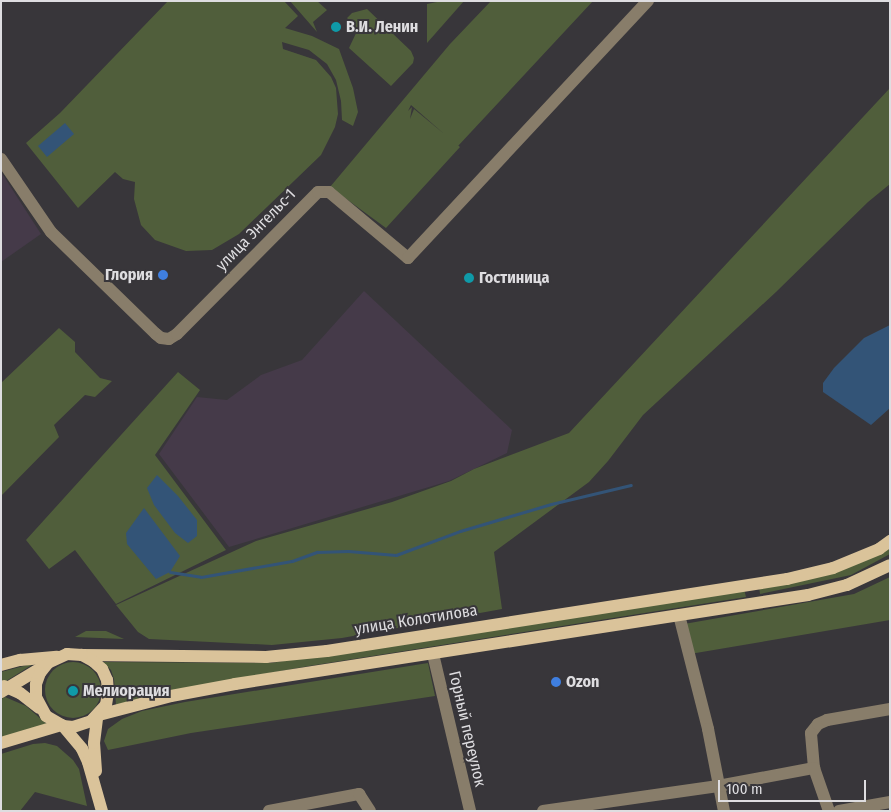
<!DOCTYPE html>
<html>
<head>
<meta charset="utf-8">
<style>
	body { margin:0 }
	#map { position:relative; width:891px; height:812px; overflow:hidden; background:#38363a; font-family:"Fira Sans Condensed",sans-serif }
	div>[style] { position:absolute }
	.industrial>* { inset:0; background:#453a49 }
	.green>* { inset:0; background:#505e3b }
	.round { border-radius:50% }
	.water>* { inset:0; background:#335477 }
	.stream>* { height:3px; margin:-1.5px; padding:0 1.5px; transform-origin:1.5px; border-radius:1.5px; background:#335477 }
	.minor>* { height:12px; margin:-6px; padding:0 6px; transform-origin:6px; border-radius:6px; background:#887d6a }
	.major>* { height:12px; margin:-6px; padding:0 6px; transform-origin:6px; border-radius:6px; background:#dac39a }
	.dots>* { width:14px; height:14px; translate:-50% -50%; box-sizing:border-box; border:2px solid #38363a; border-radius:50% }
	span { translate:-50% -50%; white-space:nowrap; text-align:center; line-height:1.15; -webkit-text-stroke:4px #38363a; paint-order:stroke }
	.poi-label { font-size:16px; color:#dedde0; font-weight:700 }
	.left { translate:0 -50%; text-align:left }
	.right { translate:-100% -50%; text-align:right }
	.street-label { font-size:16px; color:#dedde0 }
	.frame { position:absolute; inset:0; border:2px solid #dedde0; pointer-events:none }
	.scale { position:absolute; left:718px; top:780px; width:148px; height:22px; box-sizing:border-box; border:2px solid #dedde0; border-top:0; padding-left:6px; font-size:15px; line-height:18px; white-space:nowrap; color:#dedde0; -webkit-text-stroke:4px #38363a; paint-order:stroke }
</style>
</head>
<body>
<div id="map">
	<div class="industrial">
		<div style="clip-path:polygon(1px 172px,41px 234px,1px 262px)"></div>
		<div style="clip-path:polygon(364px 291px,512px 430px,507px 453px,449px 481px,229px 547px,159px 454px,197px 397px,227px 400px,261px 375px,302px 360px)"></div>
	</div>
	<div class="green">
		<div style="clip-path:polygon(168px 1px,284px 1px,298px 16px,285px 28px,312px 36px,339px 49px,353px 88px,358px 112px,353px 126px,342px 120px,341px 101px,336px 80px,327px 64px,309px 50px,282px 42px,283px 49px,316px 60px,331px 77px,336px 88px,338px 114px,335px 127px,321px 155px,239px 234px,212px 250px,186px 251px,155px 240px,141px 225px,134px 199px,135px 182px,123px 179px,115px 172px,78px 208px,26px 143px,60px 113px)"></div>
		<div style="clip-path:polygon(290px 1px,317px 1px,327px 10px,313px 22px,317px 32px)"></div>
		<div style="clip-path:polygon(442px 1px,464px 1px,427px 43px,427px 4px)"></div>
		<div style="clip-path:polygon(491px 1px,593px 1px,458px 146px,411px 105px,408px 111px,412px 107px,410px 119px,414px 109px,460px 147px,386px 228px,330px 187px,450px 44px)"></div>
		<div style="clip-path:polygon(367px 9px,411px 51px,414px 58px,413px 63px,391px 86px,349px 48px,358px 29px,347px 18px,352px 13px)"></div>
		<div style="clip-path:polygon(890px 88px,890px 184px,868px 202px,776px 292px,643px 415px,608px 461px,589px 482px,494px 552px,502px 609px,342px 638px,272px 645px,149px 639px,138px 632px,116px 605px,256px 541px,392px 502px,451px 481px,474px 469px,569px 433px)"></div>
		<div style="clip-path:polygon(59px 328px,75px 342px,75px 352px,100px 378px,112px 381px,95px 397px,85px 395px,54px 425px,59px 437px,1px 496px,1px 383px)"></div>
		<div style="clip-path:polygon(178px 372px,200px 390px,155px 455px,226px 550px,116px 604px,75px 550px,49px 569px,26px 540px)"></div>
		<div style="clip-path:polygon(890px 545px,890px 554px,851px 575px,760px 594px,759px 586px)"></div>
		<div style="clip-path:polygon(890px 577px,890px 620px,690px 654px,684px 624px,854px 594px)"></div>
		<div style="clip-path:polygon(744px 589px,746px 597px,309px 666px,157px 693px,116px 705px,114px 679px,111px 670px,103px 662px,271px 663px)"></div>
		<div style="clip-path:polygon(86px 631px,106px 631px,124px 639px,75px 637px)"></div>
		<div class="round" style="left:45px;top:662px;width:56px;height:56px"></div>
		<div style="clip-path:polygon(35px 663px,3px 683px,1px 684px,1px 672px)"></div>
		<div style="clip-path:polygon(428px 663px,435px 696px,191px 733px,108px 750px,104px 741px,108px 729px,122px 719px,142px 711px,185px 702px)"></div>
		<div style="clip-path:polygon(5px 697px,26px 706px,49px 726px,1px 737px,1px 699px)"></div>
		<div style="clip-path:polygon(45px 743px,57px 746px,73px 760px,79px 769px,87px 806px,35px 792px,20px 811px,1px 811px,1px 754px,33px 744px)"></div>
	</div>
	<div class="water">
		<div style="clip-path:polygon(65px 123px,74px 134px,47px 157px,38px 146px)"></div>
		<div style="clip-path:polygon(890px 325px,890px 408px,871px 425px,823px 392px,823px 383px,834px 368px,864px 338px)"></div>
		<div style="clip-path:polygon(157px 475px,178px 496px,197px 520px,197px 536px,188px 543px,175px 533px,154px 505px,147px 488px)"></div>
		<div style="clip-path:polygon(144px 508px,180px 556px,170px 572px,156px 579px,127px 544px,126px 533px)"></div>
	</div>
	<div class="stream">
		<div style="left:170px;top:572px;width:31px;rotate:9deg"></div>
		<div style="left:201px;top:577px;width:92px;rotate:-10deg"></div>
		<div style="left:292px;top:561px;width:27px;rotate:-20deg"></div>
		<div style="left:317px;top:552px;width:31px;rotate:-2deg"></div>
		<div style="left:348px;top:551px;width:48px;rotate:4.8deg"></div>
		<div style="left:396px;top:555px;width:68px;rotate:-20.6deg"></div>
		<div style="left:460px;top:531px;width:95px;rotate:-16.5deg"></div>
		<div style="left:551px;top:504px;width:82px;rotate:-13.4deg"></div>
	</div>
	<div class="minor">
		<div style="left:1px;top:159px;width:88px;rotate:55.6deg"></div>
		<div style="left:51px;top:232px;width:146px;rotate:44.2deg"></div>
		<div style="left:156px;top:334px;width:6px;rotate:39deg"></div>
		<div style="left:161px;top:338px;width:8px;rotate:7deg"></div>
		<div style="left:169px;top:339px;width:9px;rotate:-32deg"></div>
		<div style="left:177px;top:334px;width:200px;rotate:-45.2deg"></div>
		<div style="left:318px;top:192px;width:11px"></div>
		<div style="left:329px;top:192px;width:103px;rotate:39.9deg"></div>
		<div style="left:408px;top:258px;width:352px;rotate:-47deg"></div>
		<div style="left:679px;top:615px;width:118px;rotate:75.7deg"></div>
		<div style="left:708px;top:729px;width:84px;rotate:79deg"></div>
		<div style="left:433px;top:654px;width:161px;rotate:76.7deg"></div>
		<div style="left:814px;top:768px;width:35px;rotate:-95deg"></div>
		<div style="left:811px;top:733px;width:11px;rotate:-52deg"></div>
		<div style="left:818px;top:724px;width:10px;rotate:-24deg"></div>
		<div style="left:827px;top:720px;width:64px;rotate:-9.9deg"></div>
		<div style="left:269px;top:811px;width:92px;rotate:-10.7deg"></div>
		<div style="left:359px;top:794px;width:20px;rotate:57deg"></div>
		<div style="left:543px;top:811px;width:177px;rotate:-8.1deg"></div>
		<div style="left:718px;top:786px;width:98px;rotate:-10.6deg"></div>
		<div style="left:814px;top:768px;width:46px;rotate:70.8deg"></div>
		<div style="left:839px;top:811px;width:52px;rotate:-10deg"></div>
	</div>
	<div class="major">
		<div style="left:82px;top:655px;width:184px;rotate:0.6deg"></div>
		<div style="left:266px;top:657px;width:61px;rotate:-5.6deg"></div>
		<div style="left:327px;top:651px;width:466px;rotate:-8.9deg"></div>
		<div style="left:787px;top:579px;width:47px;rotate:-13.4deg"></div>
		<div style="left:833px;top:568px;width:50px;rotate:-22.4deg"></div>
		<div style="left:879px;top:549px;width:14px;rotate:-36deg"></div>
		<div style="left:1px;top:665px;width:20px;rotate:-15deg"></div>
		<div style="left:20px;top:660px;width:37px;rotate:-5deg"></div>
		<div style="left:4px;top:686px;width:17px;rotate:24deg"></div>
		<div style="left:20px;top:693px;width:24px;rotate:38deg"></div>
		<div style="left:1px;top:692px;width:50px;rotate:-31.2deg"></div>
		<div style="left:99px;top:715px;width:74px;rotate:-14.8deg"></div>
		<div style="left:171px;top:696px;width:65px;rotate:-10.6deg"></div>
		<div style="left:235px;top:684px;width:580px;rotate:-8.83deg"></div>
		<div style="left:808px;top:595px;width:40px;rotate:-14.4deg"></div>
		<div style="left:847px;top:585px;width:47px;rotate:-24.9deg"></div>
		<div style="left:63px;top:726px;width:10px;rotate:6deg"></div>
		<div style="left:73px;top:727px;width:19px;rotate:-18deg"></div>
		<div style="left:91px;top:721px;width:22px;rotate:-47deg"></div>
		<div style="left:106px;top:705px;width:12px;rotate:-81deg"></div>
		<div style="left:108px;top:693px;width:13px;rotate:-94deg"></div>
		<div style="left:107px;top:680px;width:12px;rotate:-114deg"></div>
		<div style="left:102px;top:669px;width:12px;rotate:-138deg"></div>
		<div style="left:93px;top:661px;width:13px;rotate:-151deg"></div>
		<div style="left:82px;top:655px;width:15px;rotate:-176deg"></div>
		<div style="left:67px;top:654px;width:21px;rotate:155deg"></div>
		<div style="left:48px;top:663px;width:13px;rotate:129deg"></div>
		<div style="left:40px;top:673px;width:12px;rotate:110deg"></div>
		<div style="left:36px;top:684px;width:13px;rotate:90deg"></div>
		<div style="left:36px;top:697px;width:21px;rotate:62deg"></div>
		<div style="left:46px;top:716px;width:20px;rotate:30deg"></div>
		<div style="left:63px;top:726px;width:30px;rotate:50deg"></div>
		<div style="left:82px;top:749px;width:14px;rotate:65deg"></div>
		<div style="left:88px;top:762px;width:51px;rotate:74.1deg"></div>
		<div style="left:1px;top:743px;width:63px;rotate:-16.7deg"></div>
		<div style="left:96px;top:771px;width:28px;rotate:-94deg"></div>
		<div style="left:94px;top:743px;width:26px;rotate:-83deg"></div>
	</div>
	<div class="dots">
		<div style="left:336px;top:27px;background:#0f9aa8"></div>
		<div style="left:163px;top:275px;background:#3f7fe0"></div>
		<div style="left:469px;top:278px;background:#0f9aa8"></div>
		<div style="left:556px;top:682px;background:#3f7fe0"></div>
		<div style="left:73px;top:691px;background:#0f9aa8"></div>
	</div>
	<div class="poi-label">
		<span class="left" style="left:346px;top:27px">В.И. Ленин</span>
		<span class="right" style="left:153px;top:275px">Глория</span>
		<span class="left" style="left:479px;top:278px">Гостиница</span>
		<span class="left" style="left:566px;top:682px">Ozon</span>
		<span class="left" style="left:83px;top:691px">Мелиорация</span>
	</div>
	<div class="street-label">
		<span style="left:256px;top:230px;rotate:-46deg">улица Энгельс-1</span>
		<span style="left:416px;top:620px;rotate:-9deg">улица Колотилова</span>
		<span style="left:467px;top:729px;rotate:77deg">Горный переулок</span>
	</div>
	<div class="frame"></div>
	<div class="scale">100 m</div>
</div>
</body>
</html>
